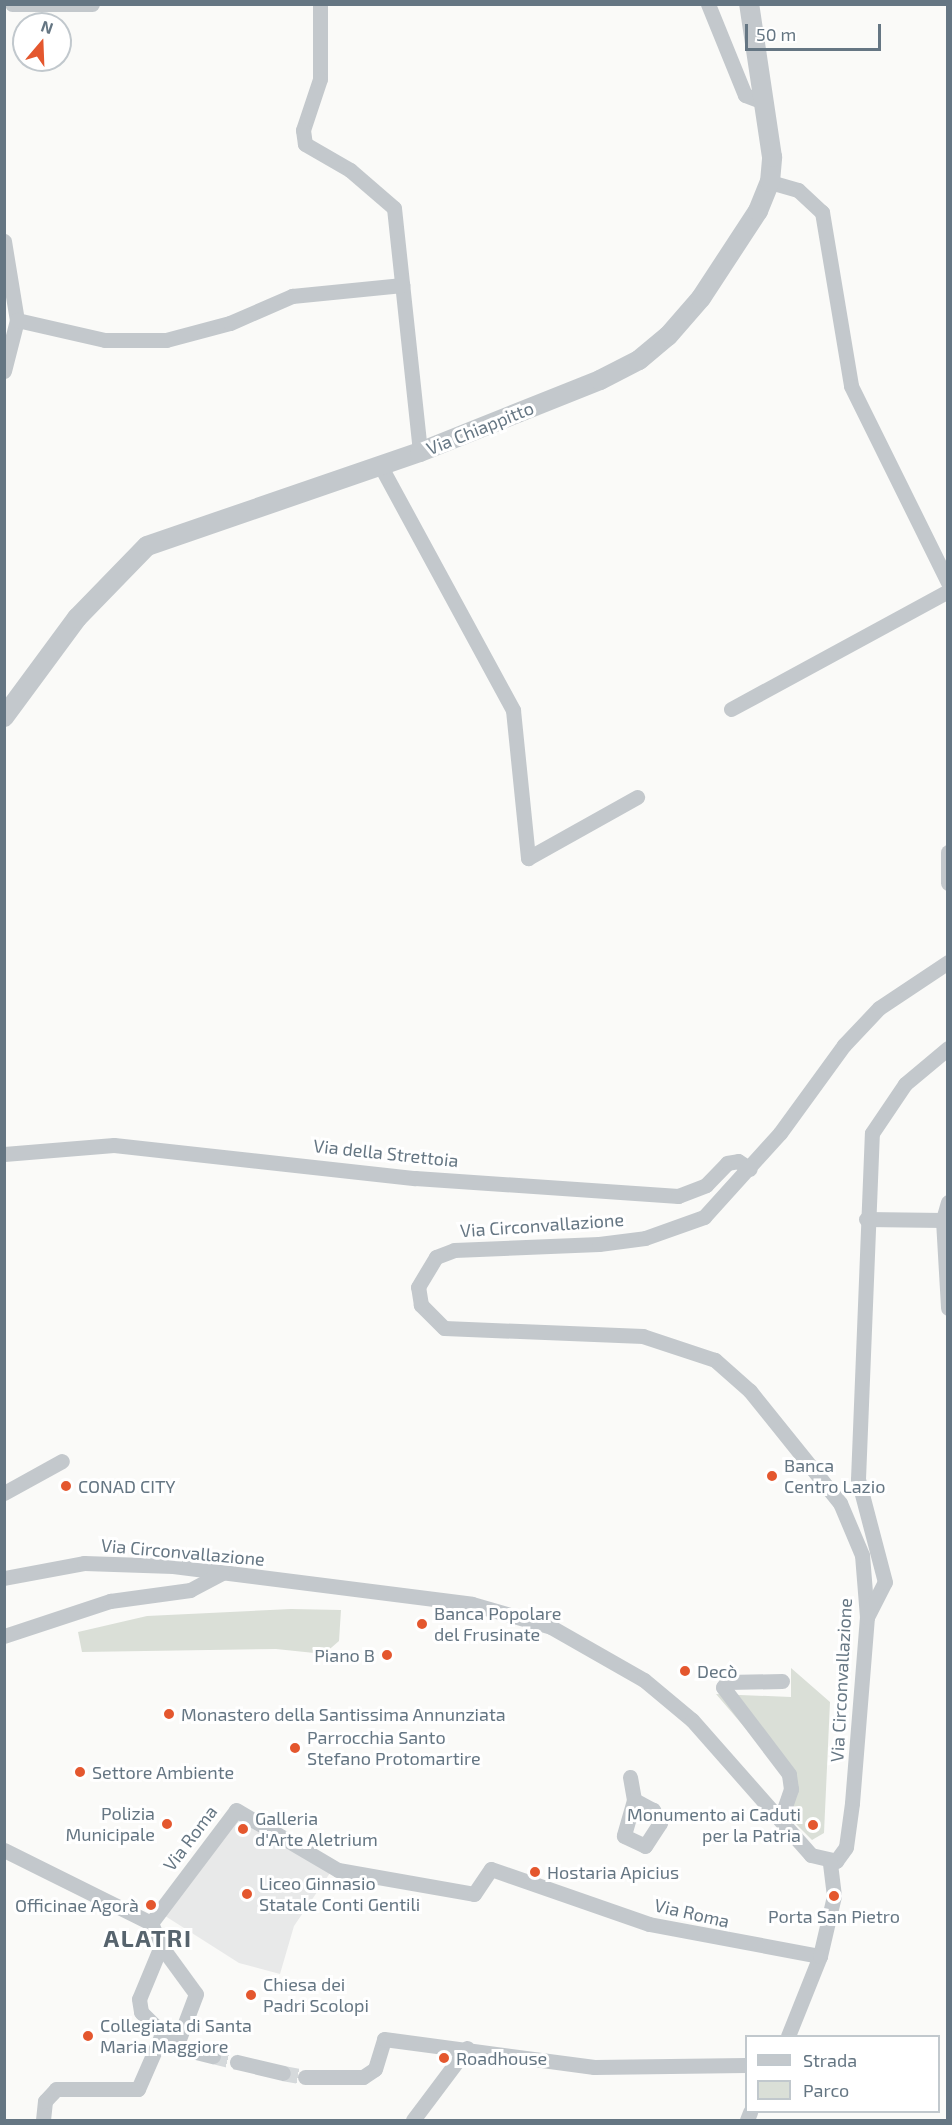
<!DOCTYPE html>
<html>
<head>
<meta charset="utf-8">
<style>
	body { margin:0 }
	#map { position:relative; width:952px; height:2125px; overflow:hidden; background:#fafaf8; font-family:"Exo 2",sans-serif }
	div>[style] { position:absolute }
	.built>* { inset:0; background:#e8e9e9 }
	.green>* { inset:0; background:#dadfd7 }
	.minor-tunnel>* { height:15px; margin-top:-7.5px; transform-origin:0; background:repeating-linear-gradient(90deg,#d5d9db 0 15px,transparent 0 23px) }
	.minor>* { height:15px; margin:-7.5px; padding:0 7.5px; transform-origin:7.5px; border-radius:7.5px; background:#c3c8cc }
	.tertiary>* { height:20px; margin:-10px; padding:0 10px; transform-origin:10px; border-radius:10px; background:#c3c8cc }
	.dots>* { width:16px; height:16px; translate:-50% -50%; box-sizing:border-box; border:3px solid #fff; border-radius:50% }
	span { translate:-50% -50%; white-space:nowrap; text-align:center; line-height:1.15; -webkit-text-stroke:6px #fff; paint-order:stroke }
	.street-label { font-size:18px; color:#657683 }
	.poi-label { font-size:18px; color:#657683 }
	.left { translate:0 -50%; text-align:left }
	.right { translate:-100% -50%; text-align:right }
	.district-label { font-size:24px; color:#57646e; font-weight:700; letter-spacing:1.5px }
	.frame { position:absolute; inset:0; border:6px solid #657683; pointer-events:none }
	.legend { position:absolute; left:745px; top:2035px; width:195px; height:78px; box-sizing:border-box; background:#fff; border:2px solid #c1c8cd; margin:0; padding:8px 10px; list-style:none; font-size:18px; color:#657683 }
	.legend li { display:flex; align-items:center; gap:12px; height:30px }
	.legend b { width:30px; border:2px solid #c1c8cd }
	.north { position:absolute; left:12px; top:12px; width:60px; height:60px; box-sizing:border-box; background:#fff; border:2px solid #c1c8cd; border-radius:50%; rotate:19deg; font-size:16px; font-weight:700; line-height:24px; text-align:center; color:#657683 }
	.north::after { content:''; display:block; margin:auto; width:21px; height:27px; background:#e4572e; clip-path:polygon(50% 0,100% 100%,50% 72%,0 100%) }
	.scale { position:absolute; left:745px; top:24px; width:136px; height:27px; box-sizing:border-box; border:3px solid #657683; border-top:0; padding-left:8px; font-size:18px; line-height:21px; white-space:nowrap; color:#657683; -webkit-text-stroke:4px #fff; paint-order:stroke }
</style>
</head>
<body>
<div id="map">
	<div class="built">
		<div style="clip-path:polygon(237px 1815px,330px 1873px,294px 1926px,280px 1974px,239px 1963px,162px 1914px)"></div>
	</div>
	<div class="green">
		<div style="clip-path:polygon(291px 1609px,341px 1610px,339px 1641px,324px 1654px,276px 1649px,82px 1652px,78px 1632px,147px 1616px)"></div>
		<div style="clip-path:polygon(791px 1668px,830px 1702px,824px 1833px,812px 1840px,789px 1817px,783px 1772px,716px 1694px,791px 1697px)"></div>
	</div>
	<div class="minor-tunnel">
		<div style="left:213px;top:2056px;width:25px;rotate:14deg"></div>
		<div style="left:283px;top:2073px;width:22px;rotate:10deg"></div>
	</div>
	<div class="minor">
		<div style="left:12px;top:4px;width:80px"></div>
		<div style="left:320px;top:4px;width:75px;rotate:90deg"></div>
		<div style="left:320px;top:79px;width:54px;rotate:108.4deg"></div>
		<div style="left:303px;top:130px;width:14px;rotate:82deg"></div>
		<div style="left:305px;top:144px;width:52px;rotate:30deg"></div>
		<div style="left:350px;top:170px;width:58px;rotate:40.8deg"></div>
		<div style="left:394px;top:208px;width:245px;rotate:83.9deg"></div>
		<div style="left:708px;top:4px;width:98px;rotate:67.9deg"></div>
		<div style="left:745px;top:95px;width:19px;rotate:21deg"></div>
		<div style="left:770px;top:182px;width:29px;rotate:16deg"></div>
		<div style="left:798px;top:190px;width:33px;rotate:43deg"></div>
		<div style="left:822px;top:212px;width:176px;rotate:80.5deg"></div>
		<div style="left:851px;top:386px;width:219px;rotate:63.7deg"></div>
		<div style="left:4px;top:241px;width:80px;rotate:80.7deg"></div>
		<div style="left:4px;top:371px;width:53px;rotate:-75.7deg"></div>
		<div style="left:17px;top:320px;width:90px;rotate:12.8deg"></div>
		<div style="left:105px;top:340px;width:61px"></div>
		<div style="left:166px;top:340px;width:66px;rotate:-14.9deg"></div>
		<div style="left:230px;top:323px;width:68px;rotate:-23.5deg"></div>
		<div style="left:292px;top:296px;width:111px;rotate:-5.7deg"></div>
		<div style="left:380px;top:465px;width:279px;rotate:61.5deg"></div>
		<div style="left:513px;top:710px;width:149px;rotate:84.2deg"></div>
		<div style="left:528px;top:858px;width:125px;rotate:-29.2deg"></div>
		<div style="left:731px;top:709px;width:247px;rotate:-28.5deg"></div>
		<div style="left:948px;top:852px;width:31px;rotate:90deg"></div>
		<div style="left:4px;top:1154px;width:110px;rotate:-4.7deg"></div>
		<div style="left:114px;top:1145px;width:303px;rotate:6.3deg"></div>
		<div style="left:415px;top:1178px;width:264px;rotate:3.9deg"></div>
		<div style="left:678px;top:1196px;width:30px;rotate:-21deg"></div>
		<div style="left:706px;top:1185px;width:30px;rotate:-46deg"></div>
		<div style="left:727px;top:1163px;width:11px;rotate:-10deg"></div>
		<div style="left:738px;top:1161px;width:14px;rotate:34deg"></div>
		<div style="left:948px;top:1202px;width:19px;rotate:106deg"></div>
		<div style="left:943px;top:1220px;width:88px;rotate:86.7deg"></div>
		<div style="left:866px;top:1219px;width:77px;rotate:0.7deg"></div>
		<div style="left:4px;top:1493px;width:66px;rotate:-28.9deg"></div>
		<div style="left:4px;top:1578px;width:81px;rotate:-10.6deg"></div>
		<div style="left:84px;top:1563px;width:89px;rotate:1.9deg"></div>
		<div style="left:173px;top:1566px;width:301px;rotate:7.2deg"></div>
		<div style="left:472px;top:1604px;width:82px;rotate:16.2deg"></div>
		<div style="left:551px;top:1627px;width:107px;rotate:29.7deg"></div>
		<div style="left:644px;top:1680px;width:62px;rotate:39.8deg"></div>
		<div style="left:692px;top:1720px;width:180px;rotate:48.6deg"></div>
		<div style="left:811px;top:1855px;width:26px;rotate:13deg"></div>
		<div style="left:836px;top:1861px;width:17px;rotate:-54deg"></div>
		<div style="left:846px;top:1847px;width:44px;rotate:-82.2deg"></div>
		<div style="left:852px;top:1803px;width:187px;rotate:-85.4deg"></div>
		<div style="left:867px;top:1617px;width:62px;rotate:-94.6deg"></div>
		<div style="left:862px;top:1555px;width:56px;rotate:-112.9deg"></div>
		<div style="left:840px;top:1503px;width:144px;rotate:-128.8deg"></div>
		<div style="left:750px;top:1391px;width:47px;rotate:-138.5deg"></div>
		<div style="left:715px;top:1360px;width:76px;rotate:-161.6deg"></div>
		<div style="left:643px;top:1336px;width:199px;rotate:-177.7deg"></div>
		<div style="left:444px;top:1328px;width:33px;rotate:-135deg"></div>
		<div style="left:421px;top:1305px;width:18px;rotate:-99deg"></div>
		<div style="left:418px;top:1287px;width:35px;rotate:-59deg"></div>
		<div style="left:436px;top:1257px;width:19px;rotate:-21deg"></div>
		<div style="left:454px;top:1250px;width:145px;rotate:-2.4deg"></div>
		<div style="left:599px;top:1244px;width:46px;rotate:-7.4deg"></div>
		<div style="left:645px;top:1238px;width:63px;rotate:-19.6deg"></div>
		<div style="left:704px;top:1217px;width:113px;rotate:-47.9deg"></div>
		<div style="left:780px;top:1133px;width:109px;rotate:-54deg"></div>
		<div style="left:844px;top:1045px;width:51px;rotate:-46.6deg"></div>
		<div style="left:879px;top:1008px;width:83px;rotate:-33.7deg"></div>
		<div style="left:867px;top:1617px;width:39px;rotate:-63deg"></div>
		<div style="left:885px;top:1582px;width:106px;rotate:-104.7deg"></div>
		<div style="left:858px;top:1479px;width:346px;rotate:-87.7deg"></div>
		<div style="left:872px;top:1133px;width:59px;rotate:-56deg"></div>
		<div style="left:905px;top:1084px;width:56px;rotate:-39.9deg"></div>
		<div style="left:4px;top:1636px;width:112px;rotate:-18.3deg"></div>
		<div style="left:110px;top:1601px;width:81px;rotate:-7.8deg"></div>
		<div style="left:190px;top:1590px;width:36px;rotate:-28deg"></div>
		<div style="left:630px;top:1777px;width:23px;rotate:80deg"></div>
		<div style="left:634px;top:1800px;width:37px;rotate:106deg"></div>
		<div style="left:624px;top:1836px;width:23px;rotate:25deg"></div>
		<div style="left:645px;top:1846px;width:27px;rotate:-57deg"></div>
		<div style="left:660px;top:1823px;width:15px;rotate:-118deg"></div>
		<div style="left:653px;top:1810px;width:21px;rotate:-152deg"></div>
		<div style="left:781px;top:1818px;width:31px;rotate:-71deg"></div>
		<div style="left:791px;top:1789px;width:15px;rotate:-98deg"></div>
		<div style="left:789px;top:1774px;width:109px;rotate:-127.2deg"></div>
		<div style="left:723px;top:1687px;width:6px;rotate:-51deg"></div>
		<div style="left:727px;top:1682px;width:55px;rotate:-1deg"></div>
		<div style="left:4px;top:1850px;width:164px;rotate:26.4deg"></div>
		<div style="left:151px;top:1923px;width:25px;rotate:67deg"></div>
		<div style="left:161px;top:1946px;width:57px;rotate:112.5deg"></div>
		<div style="left:139px;top:1999px;width:13px;rotate:81deg"></div>
		<div style="left:141px;top:2012px;width:49px;rotate:45deg"></div>
		<div style="left:176px;top:2047px;width:38px;rotate:14deg"></div>
		<div style="left:151px;top:1923px;width:141px;rotate:-53deg"></div>
		<div style="left:236px;top:1810px;width:118px;rotate:30.5deg"></div>
		<div style="left:338px;top:1870px;width:138px;rotate:10deg"></div>
		<div style="left:474px;top:1894px;width:30px;rotate:-56deg"></div>
		<div style="left:491px;top:1869px;width:167px;rotate:19.2deg"></div>
		<div style="left:649px;top:1924px;width:174px;rotate:10.6deg"></div>
		<div style="left:161px;top:1946px;width:59px;rotate:53.9deg"></div>
		<div style="left:196px;top:1994px;width:57px;rotate:110.7deg"></div>
		<div style="left:788px;top:2036px;width:86px;rotate:-68.2deg"></div>
		<div style="left:820px;top:1956px;width:62px;rotate:-76.9deg"></div>
		<div style="left:834px;top:1896px;width:33px;rotate:-97deg"></div>
		<div style="left:237px;top:2062px;width:47px;rotate:13.4deg"></div>
		<div style="left:305px;top:2077px;width:58px"></div>
		<div style="left:363px;top:2077px;width:14px;rotate:-34deg"></div>
		<div style="left:375px;top:2069px;width:31px;rotate:-73deg"></div>
		<div style="left:384px;top:2039px;width:212px;rotate:7.6deg"></div>
		<div style="left:594px;top:2067px;width:152px;rotate:-0.8deg"></div>
		<div style="left:43px;top:2120px;width:19px;rotate:-84deg"></div>
		<div style="left:45px;top:2101px;width:16px;rotate:-47deg"></div>
		<div style="left:56px;top:2089px;width:82px"></div>
		<div style="left:138px;top:2089px;width:60px;rotate:-66.4deg"></div>
		<div style="left:413px;top:2120px;width:90px;rotate:-53.1deg"></div>
		<div style="left:747px;top:2120px;width:9px;rotate:-69deg"></div>
	</div>
	<div class="tertiary">
		<div style="left:4px;top:717px;width:123px;rotate:-53.6deg"></div>
		<div style="left:77px;top:618px;width:100px;rotate:-45.8deg"></div>
		<div style="left:147px;top:546px;width:289px;rotate:-19deg"></div>
		<div style="left:420px;top:452px;width:194px;rotate:-21.8deg"></div>
		<div style="left:600px;top:380px;width:44px;rotate:-27.1deg"></div>
		<div style="left:639px;top:360px;width:38px;rotate:-40deg"></div>
		<div style="left:668px;top:336px;width:50px;rotate:-49deg"></div>
		<div style="left:701px;top:298px;width:104px;rotate:-56.8deg"></div>
		<div style="left:758px;top:211px;width:31px;rotate:-68deg"></div>
		<div style="left:770px;top:182px;width:25px;rotate:-85deg"></div>
		<div style="left:772px;top:157px;width:155px;rotate:-98.5deg"></div>
	</div>
	<div class="dots">
		<div style="left:772px;top:1476px;background:#e4572e"></div>
		<div style="left:66px;top:1486px;background:#e4572e"></div>
		<div style="left:422px;top:1624px;background:#e4572e"></div>
		<div style="left:387px;top:1655px;background:#e4572e"></div>
		<div style="left:685px;top:1671px;background:#e4572e"></div>
		<div style="left:169px;top:1714px;background:#e4572e"></div>
		<div style="left:295px;top:1748px;background:#e4572e"></div>
		<div style="left:80px;top:1772px;background:#e4572e"></div>
		<div style="left:167px;top:1824px;background:#e4572e"></div>
		<div style="left:813px;top:1825px;background:#e4572e"></div>
		<div style="left:243px;top:1829px;background:#e4572e"></div>
		<div style="left:535px;top:1872px;background:#e4572e"></div>
		<div style="left:247px;top:1894px;background:#e4572e"></div>
		<div style="left:834px;top:1896px;background:#e4572e"></div>
		<div style="left:151px;top:1905px;background:#e4572e"></div>
		<div style="left:251px;top:1995px;background:#e4572e"></div>
		<div style="left:88px;top:2036px;background:#e4572e"></div>
		<div style="left:444px;top:2058px;background:#e4572e"></div>
	</div>
	<div class="street-label">
		<span style="left:480px;top:428px;rotate:-22deg">Via Chiappitto</span>
		<span style="left:386px;top:1153px;rotate:6deg">Via della Strettoia</span>
		<span style="left:542px;top:1225px;rotate:-4deg">Via Circonvallazione</span>
		<span style="left:183px;top:1552px;rotate:5deg">Via Circonvallazione</span>
		<span style="left:841px;top:1680px;rotate:-87deg">Via Circonvallazione</span>
		<span style="left:190px;top:1838px;rotate:-53deg">Via Roma</span>
		<span style="left:692px;top:1913px;rotate:13deg">Via Roma</span>
	</div>
	<div class="poi-label">
		<span class="left" style="left:784px;top:1476px">Banca<br>Centro Lazio</span>
		<span class="left" style="left:78px;top:1486px">CONAD CITY</span>
		<span class="left" style="left:434px;top:1624px">Banca Popolare<br>del Frusinate</span>
		<span class="right" style="left:375px;top:1655px">Piano B</span>
		<span class="left" style="left:697px;top:1671px">Decò</span>
		<span class="left" style="left:181px;top:1714px">Monastero della Santissima Annunziata</span>
		<span class="left" style="left:307px;top:1748px">Parrocchia Santo<br>Stefano Protomartire</span>
		<span class="left" style="left:92px;top:1772px">Settore Ambiente</span>
		<span class="right" style="left:155px;top:1824px">Polizia<br>Municipale</span>
		<span class="right" style="left:801px;top:1825px">Monumento ai Caduti<br>per la Patria</span>
		<span class="left" style="left:255px;top:1829px">Galleria<br>d'Arte Aletrium</span>
		<span class="left" style="left:547px;top:1872px">Hostaria Apicius</span>
		<span class="left" style="left:259px;top:1894px">Liceo Ginnasio<br>Statale Conti Gentili</span>
		<span class="right" style="left:139px;top:1905px">Officinae Agorà</span>
		<span style="left:834px;top:1916px">Porta San Pietro</span>
		<span class="left" style="left:263px;top:1995px">Chiesa dei<br>Padri Scolopi</span>
		<span class="left" style="left:100px;top:2036px">Collegiata di Santa<br>Maria Maggiore</span>
		<span class="left" style="left:456px;top:2058px">Roadhouse</span>
	</div>
	<div class="district-label">
		<span style="left:148px;top:1938px">ALATRI</span>
	</div>
	<div class="frame"></div>
	<ul class="legend">
	<li><b style="height:8px;background:#c3c8cc"></b>Strada</li>
	<li><b style="height:16px;background:#dadfd7"></b>Parco</li>
	</ul>
	<div class="north">N</div>
	<div class="scale">50 m</div>
</div>
</body>
</html>
